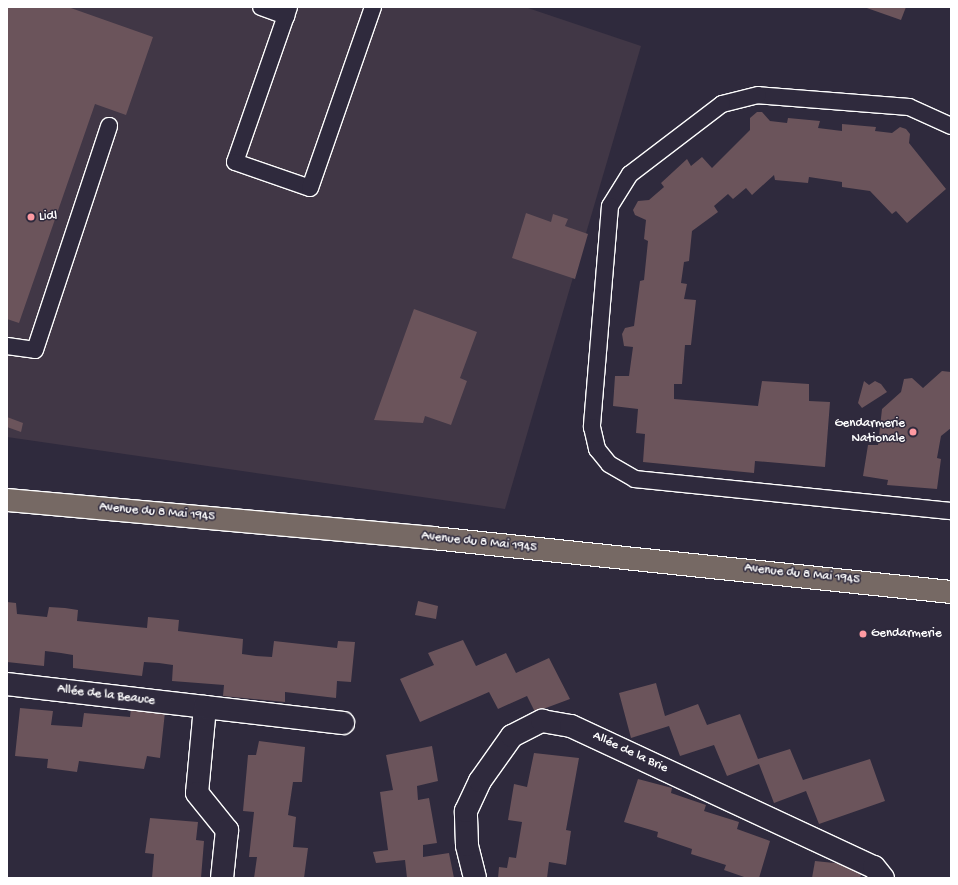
<!DOCTYPE html>
<html>
<head>
<meta charset="utf-8">
<style>
	body { margin:0 }
	#map { position:relative; width:958px; height:885px; overflow:hidden; background:#2f2a3d; font-family:"Gochi Hand",sans-serif }
	div>[style] { position:absolute }
	.built>* { inset:0; background:#413746 }
	.building>* { inset:0; background:#6b545b }
	.roads { filter:drop-shadow(1px 0 #fff) drop-shadow(-1px 0 #fff) drop-shadow(0 1px #fff) drop-shadow(0 -1px #fff) }
	.service>* { height:16px; margin:-8px; padding:0 8px; transform-origin:8px; border-radius:8px; background:#2f2a3d }
	.minor>* { height:22px; margin:-11px; padding:0 11px; transform-origin:11px; border-radius:11px; background:#2f2a3d }
	.primary>* { height:22px; margin:-11px; padding:0 11px; transform-origin:11px; border-radius:11px; background:#766964 }
	.dots>* { width:11px; height:11px; translate:-50% -50%; box-sizing:border-box; border:2px solid #2f2a3d; border-radius:50% }
	span { translate:-50% -50%; white-space:nowrap; text-align:center; line-height:1.15; -webkit-text-stroke:3px #2f2a3d; paint-order:stroke }
	.poi-label { font-size:13px; color:#fff }
	.left { translate:0 -50%; text-align:left }
	.right { translate:-100% -50%; text-align:right }
	.street-label { font-size:13px; color:#fff }
	.frame { position:absolute; inset:0; border:8px solid #fff; pointer-events:none }
</style>
</head>
<body>
<div id="map">
	<div class="built">
		<div style="clip-path:polygon(7px 7px,525px 7px,641px 46px,505px 509px,7px 437px)"></div>
	</div>
	<div class="building">
		<div style="clip-path:polygon(7px 7px,68px 7px,153px 37px,126px 115px,95px 104px,19px 323px,7px 319px)"></div>
		<div style="clip-path:polygon(864px 7px,906px 7px,901px 20px)"></div>
		<div style="clip-path:polygon(757px 112px,762px 112px,770px 121px,787px 123px,788px 118px,820px 121px,818px 128px,842px 131px,842px 124px,876px 127px,875px 131px,892px 133px,900px 127px,906px 129px,910px 134px,909px 143px,946px 189px,907px 223px,896px 211px,892px 214px,870px 191px,842px 187px,842px 182px,809px 177px,808px 183px,775px 180px,774px 175px,752px 195px,746px 188px,733px 199px,728px 194px,714px 206px,718px 212px,692px 231px,689px 261px,684px 262px,681px 283px,687px 284px,684px 299px,696px 300px,691px 345px,685px 345px,682px 384px,674px 384px,674px 399px,758px 406px,762px 381px,809px 384px,809px 401px,830px 402px,825px 467px,755px 461px,754px 473px,643px 462px,645px 434px,636px 433px,638px 409px,613px 406px,615px 376px,629px 376px,633px 347px,624px 346px,622px 334px,625px 328px,634px 326px,640px 281px,644px 280px,648px 241px,644px 239px,646px 220px,635px 215px,633px 210px,638px 201px,649px 200px,664px 187px,661px 183px,687px 159px,691px 166px,702px 157px,712px 168px,750px 130px,750px 118px)"></div>
		<div style="clip-path:polygon(526px 213px,551px 222px,553px 214px,568px 219px,565px 226px,588px 234px,575px 279px,512px 258px)"></div>
		<div style="clip-path:polygon(414px 309px,477px 332px,460px 378px,467px 381px,451px 425px,425px 416px,423px 423px,374px 420px)"></div>
		<div style="clip-path:polygon(942px 371px,951px 372px,951px 428px,941px 436px,937px 458px,941px 459px,937px 489px,887px 485px,888px 480px,863px 476px,868px 445px,878px 445px,882px 409px,901px 392px,904px 379px,912px 378px,923px 388px)"></div>
		<div style="clip-path:polygon(864px 381px,869px 385px,875px 381px,881px 384px,887px 392px,862px 408px,858px 403px)"></div>
		<div style="clip-path:polygon(7px 417px,23px 423px,21px 432px,7px 427px)"></div>
		<div style="clip-path:polygon(418px 601px,438px 606px,436px 619px,415px 615px)"></div>
		<div style="clip-path:polygon(7px 602px,16px 603px,17px 614px,47px 617px,49px 607px,65px 608px,78px 610px,77px 621px,147px 628px,148px 617px,179px 620px,178px 631px,243px 639px,242px 654px,256px 656px,272px 657px,274px 641px,337px 648px,338px 641px,355px 642px,351px 682px,337px 681px,336px 698px,285px 692px,285px 702px,223px 696px,224px 685px,172px 681px,173px 665px,159px 663px,144px 662px,142px 676px,73px 668px,73px 655px,61px 653px,45px 651px,44px 666px,7px 662px)"></div>
		<div style="clip-path:polygon(463px 640px,476px 666px,506px 653px,516px 673px,549px 658px,570px 699px,535px 712px,527px 696px,498px 709px,489px 692px,420px 722px,400px 679px,434px 665px,428px 653px)"></div>
		<div style="clip-path:polygon(656px 683px,665px 716px,698px 704px,707px 725px,740px 714px,758px 759px,790px 749px,803px 780px,870px 759px,885px 801px,819px 824px,806px 791px,774px 803px,759px 764px,727px 776px,714px 745px,680px 756px,669px 726px,631px 738px,619px 693px)"></div>
		<div style="clip-path:polygon(20px 708px,53px 711px,51px 725px,82px 727px,84px 713px,130px 717px,131px 708px,165px 712px,160px 758px,147px 756px,144px 769px,79px 761px,77px 772px,47px 768px,48px 759px,15px 756px)"></div>
		<div style="clip-path:polygon(259px 741px,305px 747px,302px 782px,293px 782px,288px 815px,296px 817px,293px 847px,308px 848px,304px 878px,254px 878px,257px 857px,249px 857px,254px 812px,243px 811px,248px 755px,256px 755px)"></div>
		<div style="clip-path:polygon(432px 746px,438px 781px,417px 786px,418px 800px,429px 798px,437px 843px,423px 845px,423px 857px,449px 853px,454px 878px,407px 878px,405px 860px,376px 863px,373px 852px,388px 850px,380px 792px,393px 790px,386px 755px)"></div>
		<div style="clip-path:polygon(534px 753px,579px 758px,566px 830px,571px 831px,566px 865px,549px 862px,547px 878px,498px 878px,499px 867px,507px 868px,509px 857px,516px 858px,522px 822px,508px 820px,514px 784px,527px 787px)"></div>
		<div style="clip-path:polygon(638px 779px,672px 788px,671px 793px,706px 805px,704px 811px,739px 822px,737px 829px,770px 841px,759px 878px,747px 878px,724px 870px,726px 865px,691px 854px,692px 849px,657px 837px,658px 832px,624px 822px)"></div>
		<div style="clip-path:polygon(150px 818px,198px 822px,196px 840px,204px 841px,201px 878px,152px 878px,154px 854px,145px 853px)"></div>
		<div style="clip-path:polygon(815px 861px,863px 866px,860px 878px,812px 878px)"></div>
	</div>
	<div class="roads">
		<div class="service">
			<div style="left:261px;top:7px;width:27px;rotate:20deg"></div>
			<div style="left:289px;top:7px;width:164px;rotate:109.2deg"></div>
			<div style="left:235px;top:162px;width:79px;rotate:19.1deg"></div>
			<div style="left:310px;top:188px;width:192px;rotate:-70.8deg"></div>
			<div style="left:951px;top:126px;width:46px;rotate:-155.7deg"></div>
			<div style="left:909px;top:107px;width:151px;rotate:-175.5deg"></div>
			<div style="left:758px;top:95px;width:37px;rotate:166deg"></div>
			<div style="left:722px;top:104px;width:116px;rotate:142.7deg"></div>
			<div style="left:630px;top:174px;width:38px;rotate:122deg"></div>
			<div style="left:610px;top:206px;width:222px;rotate:94.7deg"></div>
			<div style="left:592px;top:427px;width:23px;rotate:77deg"></div>
			<div style="left:597px;top:449px;width:19px;rotate:51deg"></div>
			<div style="left:609px;top:464px;width:30px;rotate:30deg"></div>
			<div style="left:635px;top:479px;width:318px;rotate:5.8deg"></div>
			<div style="left:7px;top:346px;width:28px;rotate:8deg"></div>
			<div style="left:35px;top:350px;width:236px;rotate:-71.7deg"></div>
		</div>
		<div class="minor">
			<div style="left:7px;top:684px;width:199px;rotate:6.6deg"></div>
			<div style="left:205px;top:707px;width:86px;rotate:95.3deg"></div>
			<div style="left:197px;top:793px;width:48px;rotate:51deg"></div>
			<div style="left:227px;top:830px;width:48px;rotate:95.9deg"></div>
			<div style="left:205px;top:707px;width:139px;rotate:6.6deg"></div>
			<div style="left:475px;top:878px;width:34px;rotate:-104deg"></div>
			<div style="left:467px;top:845px;width:34px;rotate:-92deg"></div>
			<div style="left:466px;top:811px;width:33px;rotate:-65deg"></div>
			<div style="left:480px;top:781px;width:55px;rotate:-54.6deg"></div>
			<div style="left:512px;top:736px;width:34px;rotate:-27deg"></div>
			<div style="left:542px;top:721px;width:29px;rotate:10deg"></div>
			<div style="left:571px;top:726px;width:334px;rotate:25deg"></div>
			<div style="left:874px;top:867px;width:14px;rotate:51deg"></div>
		</div>
		<div class="primary">
			<div style="left:7px;top:500px;width:428px;rotate:5.1deg"></div>
			<div style="left:433px;top:538px;width:521px;rotate:5.95deg"></div>
		</div>
	</div>
	<div class="dots">
		<div style="left:31px;top:217px;background:#ff9aa2"></div>
		<div style="left:913px;top:432px;background:#ff9aa2"></div>
		<div style="left:863px;top:634px;background:#ff9aa2"></div>
	</div>
	<div class="poi-label">
		<span class="left" style="left:39px;top:217px">Lidl</span>
		<span class="right" style="left:905px;top:432px">Gendarmerie<br>Nationale</span>
		<span class="left" style="left:871px;top:634px">Gendarmerie</span>
	</div>
	<div class="street-label">
		<span style="left:157px;top:513px;rotate:5deg">Avenue du 8 Mai 1945</span>
		<span style="left:479px;top:543px;rotate:6deg">Avenue du 8 Mai 1945</span>
		<span style="left:802px;top:575px;rotate:6deg">Avenue du 8 Mai 1945</span>
		<span style="left:106px;top:696px;rotate:7deg">Allée de la Beauce</span>
		<span style="left:630px;top:753px;rotate:25deg">Allée de la Brie</span>
	</div>
	<div class="frame"></div>
</div>
</body>
</html>
